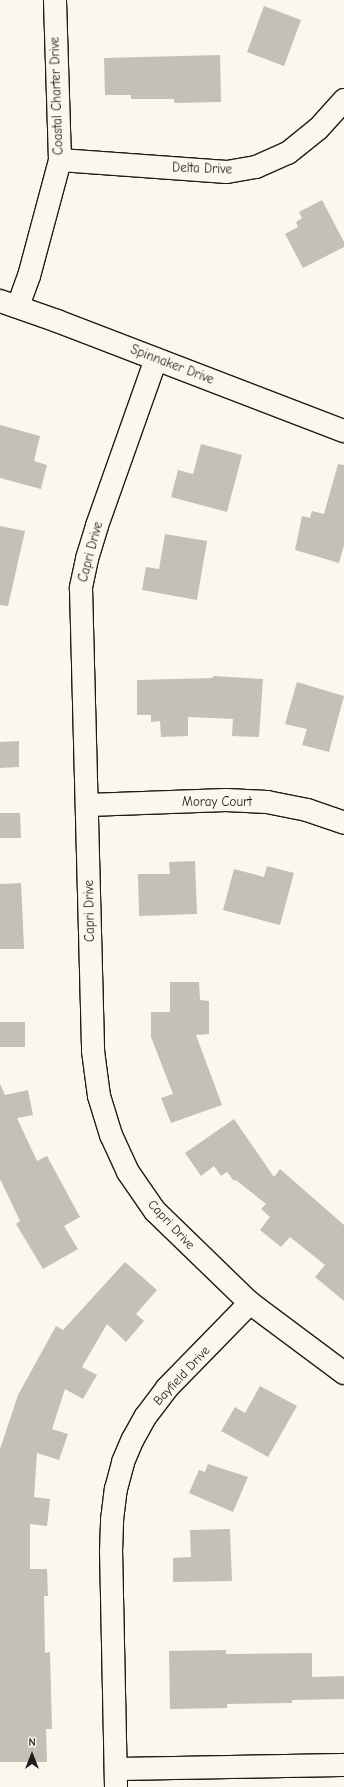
<!DOCTYPE html>
<html>
<head>
<meta charset="utf-8">
<style>
	body { margin:0 }
	#map { position:relative; width:344px; height:1787px; overflow:hidden; background:#fbf7ec; font-family:"Comic Neue",sans-serif }
	div>[style] { position:absolute }
	.building>* { inset:0; background:#c3c0b8 }
	.roads { filter:drop-shadow(1px 0 #1c1c1c) drop-shadow(-1px 0 #1c1c1c) drop-shadow(0 1px #1c1c1c) drop-shadow(0 -1px #1c1c1c) }
	.minor>* { height:22px; margin:-11px; padding:0 11px; transform-origin:11px; border-radius:11px; background:#fbf7ec }
	span { translate:-50% -50%; white-space:nowrap; text-align:center; line-height:1.15; -webkit-text-stroke:3px #fbf7ec; paint-order:stroke }
	.street-label { font-size:13px; color:#1c1c1c }
	.north { position:absolute; left:12px; top:1735px; width:40px; height:40px; -webkit-text-stroke:3px #fbf7ec; paint-order:stroke; rotate:0deg; font-size:11px; font-weight:700; line-height:16px; text-align:center; color:#1c1c1c }
	.north::after { content:''; display:block; margin:auto; width:14px; height:18px; background:#1c1c1c; clip-path:polygon(50% 0,100% 100%,50% 72%,0 100%) }
</style>
</head>
<body>
<div id="map">
	<div class="building">
		<div style="clip-path:polygon(264px 6px,301px 20px,284px 66px,247px 52px)"></div>
		<div style="clip-path:polygon(220px 55px,221px 102px,174px 103px,174px 99px,131px 99px,131px 95px,105px 95px,104px 58px)"></div>
		<div style="clip-path:polygon(322px 200px,344px 242px,344px 247px,303px 268px,285px 234px,298px 227px,296px 222px,302px 218px,299px 212px)"></div>
		<div style="clip-path:polygon(0 425px,40px 436px,34px 461px,47px 465px,41px 489px,0 478px)"></div>
		<div style="clip-path:polygon(201px 444px,242px 455px,227px 512px,171px 497px,178px 470px,193px 474px)"></div>
		<div style="clip-path:polygon(338px 464px,344px 465px,344px 545px,339px 563px,295px 550px,302px 516px,310px 518px,312px 511px,324px 514px)"></div>
		<div style="clip-path:polygon(0 526px,25px 531px,8px 606px,0 605px)"></div>
		<div style="clip-path:polygon(165px 534px,207px 541px,197px 600px,142px 590px,146px 567px,159px 569px)"></div>
		<div style="clip-path:polygon(213px 676px,263px 679px,259px 737px,232px 736px,233px 719px,188px 717px,188px 736px,161px 737px,160px 721px,151px 722px,151px 715px,137px 715px,137px 680px,213px 678px)"></div>
		<div style="clip-path:polygon(297px 682px,344px 696px,329px 752px,302px 745px,307px 729px,285px 724px)"></div>
		<div style="clip-path:polygon(19px 741px,19px 767px,0 768px,0 742px)"></div>
		<div style="clip-path:polygon(0 813px,20px 813px,21px 838px,0 838px)"></div>
		<div style="clip-path:polygon(195px 861px,197px 914px,139px 916px,138px 874px,170px 874px,169px 862px)"></div>
		<div style="clip-path:polygon(267px 866px,294px 873px,280px 925px,223px 910px,234px 869px,264px 877px)"></div>
		<div style="clip-path:polygon(21px 883px,24px 949px,0 949px,0 884px)"></div>
		<div style="clip-path:polygon(170px 982px,199px 982px,200px 1000px,209px 1001px,209px 1034px,196px 1035px,222px 1105px,171px 1123px,161px 1098px,173px 1094px,151px 1037px,151px 1012px,170px 1012px)"></div>
		<div style="clip-path:polygon(0 1022px,25px 1022px,25px 1047px,0 1047px)"></div>
		<div style="clip-path:polygon(0 1084px,5px 1095px,28px 1090px,33px 1115px,17px 1118px,37px 1161px,47px 1156px,80px 1217px,64px 1226px,78px 1249px,43px 1269px,16px 1224px,20px 1221px,0 1179px)"></div>
		<div style="clip-path:polygon(234px 1119px,274px 1177px,280px 1169px,344px 1225px,344px 1301px,315px 1277px,325px 1265px,290px 1237px,281px 1247px,260px 1230px,270px 1217px,261px 1209px,266px 1204px,236px 1180px,234px 1181px,227px 1172px,221px 1176px,214px 1166px,201px 1176px,185px 1153px)"></div>
		<div style="clip-path:polygon(125px 1262px,157px 1290px,136px 1314px,144px 1321px,126px 1342px,107px 1324px,82px 1367px,97px 1375px,83px 1399px,65px 1389px,52px 1429px,68px 1434px,59px 1460px,37px 1453px,34px 1497px,50px 1499px,47px 1526px,30px 1524px,30px 1569px,47px 1569px,48px 1596px,44px 1596px,45px 1653px,50px 1652px,52px 1729px,46px 1729px,47px 1762px,0 1762px,0 1449px,18px 1395px,56px 1326px,63px 1330px)"></div>
		<div style="clip-path:polygon(260px 1386px,297px 1406px,268px 1457px,221px 1431px,235px 1407px,245px 1413px)"></div>
		<div style="clip-path:polygon(208px 1464px,248px 1477px,233px 1512px,189px 1493px,199px 1470px,205px 1472px)"></div>
		<div style="clip-path:polygon(230px 1529px,232px 1581px,173px 1582px,173px 1558px,191px 1557px,190px 1530px)"></div>
		<div style="clip-path:polygon(226px 1650px,226px 1654px,312px 1653px,312px 1677px,344px 1676px,344px 1699px,292px 1700px,292px 1703px,227px 1704px,227px 1708px,170px 1709px,169px 1651px)"></div>
	</div>
	<div class="roads">
		<div class="minor">
			<div style="left:60px;top:160px;width:167px;rotate:4.1deg"></div>
			<div style="left:227px;top:172px;width:29px;rotate:-10deg"></div>
			<div style="left:256px;top:167px;width:35px;rotate:-24deg"></div>
			<div style="left:288px;top:153px;width:38px;rotate:-39deg"></div>
			<div style="left:318px;top:129px;width:39px;rotate:-48deg"></div>
			<div style="left:0;top:301px;width:60px;rotate:19.3deg"></div>
			<div style="left:57px;top:321px;width:307px;rotate:21deg"></div>
			<div style="left:18px;top:306px;width:32px;rotate:-70deg"></div>
			<div style="left:29px;top:276px;width:120px;rotate:-75deg"></div>
			<div style="left:60px;top:160px;width:160px;rotate:-91.8deg"></div>
			<div style="left:156px;top:359px;width:177px;rotate:109.5deg"></div>
			<div style="left:97px;top:526px;width:34px;rotate:107deg"></div>
			<div style="left:87px;top:559px;width:30px;rotate:102deg"></div>
			<div style="left:81px;top:588px;width:463px;rotate:88.5deg"></div>
			<div style="left:93px;top:1051px;width:45px;rotate:82.4deg"></div>
			<div style="left:99px;top:1096px;width:41px;rotate:72.9deg"></div>
			<div style="left:111px;top:1135px;width:41px;rotate:65.3deg"></div>
			<div style="left:128px;top:1172px;width:47px;rotate:55.3deg"></div>
			<div style="left:155px;top:1211px;width:132px;rotate:44.1deg"></div>
			<div style="left:250px;top:1303px;width:117px;rotate:36.7deg"></div>
			<div style="left:88px;top:805px;width:138px;rotate:-2.1deg"></div>
			<div style="left:226px;top:800px;width:41px;rotate:2.8deg"></div>
			<div style="left:267px;top:802px;width:41px;rotate:11.3deg"></div>
			<div style="left:307px;top:810px;width:39px;rotate:19deg"></div>
			<div style="left:116px;top:1769px;width:228px;rotate:-1deg"></div>
			<div style="left:116px;top:1787px;width:235px;rotate:-91.2deg"></div>
			<div style="left:111px;top:1552px;width:32px;rotate:-88deg"></div>
			<div style="left:112px;top:1520px;width:31px;rotate:-83deg"></div>
			<div style="left:116px;top:1489px;width:28px;rotate:-75deg"></div>
			<div style="left:123px;top:1462px;width:25px;rotate:-67deg"></div>
			<div style="left:133px;top:1439px;width:26px;rotate:-61deg"></div>
			<div style="left:146px;top:1416px;width:35px;rotate:-53deg"></div>
			<div style="left:167px;top:1388px;width:119px;rotate:-45.7deg"></div>
		</div>
	</div>
	<div class="street-label">
		<span style="left:57px;top:96px;rotate:-92deg">Coastal Charter Drive</span>
		<span style="left:202px;top:169px;rotate:2deg">Delta Drive</span>
		<span style="left:172px;top:365px;rotate:21deg">Spinnaker Drive</span>
		<span style="left:91px;top:552px;rotate:-75deg">Capri Drive</span>
		<span style="left:217px;top:802px">Moray Court</span>
		<span style="left:90px;top:911px;rotate:-91deg">Capri Drive</span>
		<span style="left:171px;top:1225px;rotate:47deg">Capri Drive</span>
		<span style="left:182px;top:1376px;rotate:-47deg">Bayfield Drive</span>
	</div>
	<div class="north">N</div>
</div>
</body>
</html>
